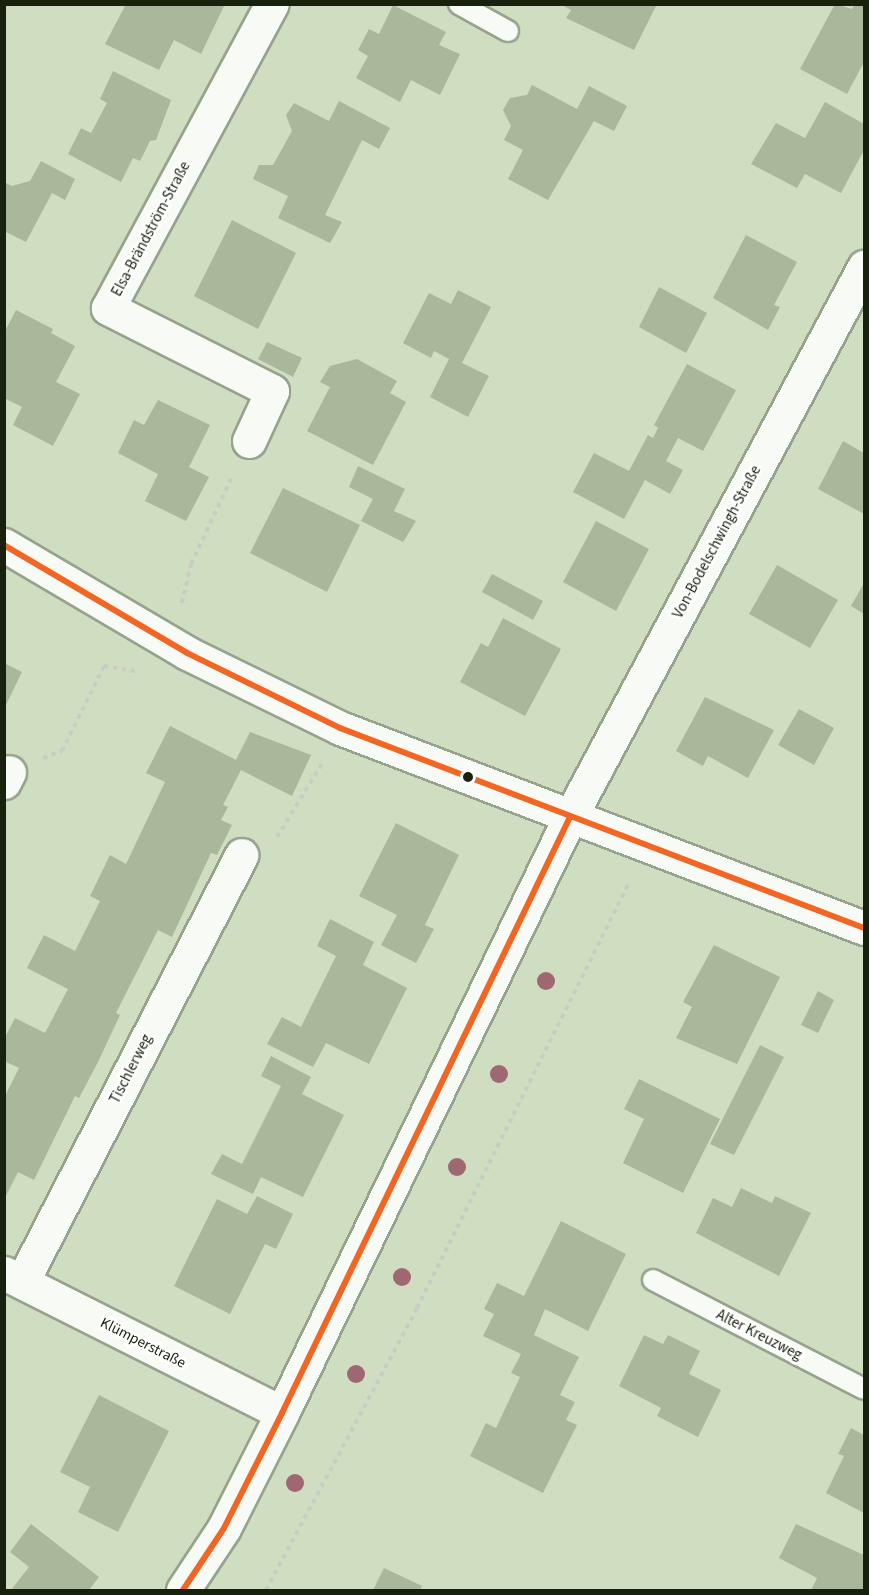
<!DOCTYPE html>
<html>
<head>
<meta charset="utf-8">
<style>
	body { margin:0 }
	#map { position:relative; width:869px; height:1595px; overflow:hidden; background:#cfdec1; font-family:"Source Sans 3",sans-serif }
	div>[style] { position:absolute }
	.building>* { inset:0; background:#a9b79a }
	.path>* { height:4px; margin-top:-2px; transform-origin:0; background:repeating-linear-gradient(90deg,#c8ccc4 0 4.5px,transparent 0 9px) }
	.roads { filter:drop-shadow(2px 0 #97a28c) drop-shadow(-2px 0 #97a28c) drop-shadow(0 2px #97a28c) drop-shadow(0 -2px #97a28c) }
	.service>* { height:20px; margin:-10px; padding:0 10px; transform-origin:10px; border-radius:10px; background:#f8faf6 }
	.minor>* { height:33px; margin:-16.5px; padding:0 16.5px; transform-origin:16.5px; border-radius:16.5px; background:#f8faf6 }
	.bus-1>* { height:6px; margin:-3px; padding:0 3px; transform-origin:3px; border-radius:3px; background:#f26522 }
	.trees>* { width:18px; height:18px; margin:-9px; border-radius:50%; background:#9f6771 }
	.dots>* { width:16px; height:16px; translate:-50% -50%; box-sizing:border-box; border:3px solid #fff; border-radius:50% }
	span { translate:-50% -50%; white-space:nowrap; text-align:center; line-height:1.15; -webkit-text-stroke:6px #fff; paint-order:stroke }
	.street-label { font-size:15px; color:#18210d }
	.frame { position:absolute; inset:0; border:6px solid #18210d; pointer-events:none }
</style>
</head>
<body>
<div id="map">
	<div class="building">
		<div style="clip-path:polygon(126px 4px,225px 4px,201px 54px,174px 40px,159px 70px,105px 44px)"></div>
		<div style="clip-path:polygon(560px 4px,657px 4px,634px 50px,566px 18px,571px 10px)"></div>
		<div style="clip-path:polygon(835px 4px,852px 9px,855px 4px,864px 4px,864px 62px,847px 94px,800px 69px)"></div>
		<div style="clip-path:polygon(393px 5px,446px 32px,439px 45px,460px 54px,440px 95px,411px 80px,400px 102px,356px 78px,368px 56px,358px 50px,369px 29px,379px 34px)"></div>
		<div style="clip-path:polygon(113px 71px,171px 100px,156px 140px,150px 141px,140px 161px,133px 158px,121px 182px,68px 154px,81px 128px,91px 133px,107px 103px,100px 99px)"></div>
		<div style="clip-path:polygon(532px 85px,577px 109px,589px 86px,627px 106px,614px 131px,594px 121px,548px 200px,508px 179px,523px 150px,504px 140px,511px 126px,503px 110px,510px 98px,527px 95px)"></div>
		<div style="clip-path:polygon(339px 101px,390px 128px,379px 149px,362px 140px,325px 215px,342px 222px,330px 243px,278px 218px,288px 196px,253px 179px,259px 165px,273px 165px,292px 131px,286px 115px,294px 103px,329px 121px)"></div>
		<div style="clip-path:polygon(825px 102px,864px 124px,864px 150px,841px 193px,805px 174px,797px 188px,751px 164px,776px 123px,805px 138px)"></div>
		<div style="clip-path:polygon(41px 161px,75px 179px,65px 200px,52px 193px,26px 242px,4px 231px,4px 182px,12px 186px,30px 181px)"></div>
		<div style="clip-path:polygon(232px 220px,296px 253px,258px 329px,194px 296px)"></div>
		<div style="clip-path:polygon(746px 235px,797px 262px,774px 305px,780px 307px,768px 330px,713px 298px)"></div>
		<div style="clip-path:polygon(659px 287px,707px 313px,686px 353px,639px 327px)"></div>
		<div style="clip-path:polygon(458px 290px,491px 307px,462px 363px,489px 376px,468px 417px,430px 397px,449px 359px,434px 351px,431px 358px,403px 343px,429px 293px,451px 304px)"></div>
		<div style="clip-path:polygon(16px 310px,53px 329px,51px 333px,75px 346px,56px 382px,80px 394px,53px 446px,13px 425px,22px 407px,4px 398px,4px 333px)"></div>
		<div style="clip-path:polygon(267px 342px,302px 358px,293px 377px,258px 359px)"></div>
		<div style="clip-path:polygon(357px 359px,397px 381px,390px 393px,406px 402px,373px 465px,307px 431px,330px 387px,320px 382px,330px 366px)"></div>
		<div style="clip-path:polygon(687px 364px,736px 390px,703px 451px,678px 438px,666px 461px,683px 470px,670px 494px,645px 480px,624px 519px,573px 492px,594px 453px,629px 471px,648px 435px,653px 438px,658px 428px,654px 425px)"></div>
		<div style="clip-path:polygon(158px 400px,210px 425px,189px 467px,209px 477px,186px 521px,145px 501px,158px 474px,118px 453px,134px 420px,144px 425px)"></div>
		<div style="clip-path:polygon(843px 441px,864px 453px,864px 514px,818px 489px)"></div>
		<div style="clip-path:polygon(358px 466px,405px 489px,394px 511px,416px 521px,403px 542px,361px 521px,373px 499px,349px 487px)"></div>
		<div style="clip-path:polygon(283px 488px,360px 525px,327px 592px,250px 553px)"></div>
		<div style="clip-path:polygon(596px 521px,649px 549px,616px 611px,563px 582px)"></div>
		<div style="clip-path:polygon(777px 565px,838px 600px,810px 648px,749px 614px)"></div>
		<div style="clip-path:polygon(492px 574px,543px 601px,533px 620px,482px 592px)"></div>
		<div style="clip-path:polygon(864px 583px,864px 614px,851px 606px)"></div>
		<div style="clip-path:polygon(503px 618px,561px 649px,525px 716px,460px 682px,481px 643px,488px 647px)"></div>
		<div style="clip-path:polygon(4px 663px,22px 672px,4px 709px)"></div>
		<div style="clip-path:polygon(705px 697px,774px 730px,748px 778px,708px 756px,703px 766px,676px 751px)"></div>
		<div style="clip-path:polygon(799px 709px,834px 728px,814px 765px,778px 745px)"></div>
		<div style="clip-path:polygon(170px 726px,236px 760px,250px 732px,311px 755px,292px 796px,241px 770px,223px 805px,228px 807px,221px 820px,232px 825px,217px 855px,211px 853px,172px 937px,158px 930px,116px 1013px,120px 1015px,98px 1062px,79px 1098px,75px 1096px,34px 1180px,18px 1172px,4px 1200px,4px 1098px,19px 1068px,4px 1061px,4px 1039px,15px 1018px,45px 1033px,68px 989px,27px 968px,44px 935px,75px 951px,100px 901px,90px 896px,110px 855px,126px 864px,165px 782px,146px 773px)"></div>
		<div style="clip-path:polygon(396px 823px,459px 855px,425px 925px,434px 929px,416px 963px,381px 945px,397px 915px,359px 896px)"></div>
		<div style="clip-path:polygon(330px 919px,374px 942px,363px 965px,407px 988px,369px 1064px,326px 1043px,313px 1067px,267px 1044px,282px 1017px,301px 1027px,336px 956px,317px 946px)"></div>
		<div style="clip-path:polygon(714px 945px,780px 977px,737px 1064px,676px 1038px,692px 1007px,683px 1002px)"></div>
		<div style="clip-path:polygon(818px 991px,834px 1000px,818px 1033px,801px 1025px)"></div>
		<div style="clip-path:polygon(760px 1045px,784px 1057px,734px 1155px,710px 1144px)"></div>
		<div style="clip-path:polygon(271px 1056px,311px 1077px,302px 1094px,344px 1115px,303px 1197px,261px 1177px,253px 1194px,211px 1174px,222px 1154px,242px 1164px,281px 1086px,261px 1076px)"></div>
		<div style="clip-path:polygon(639px 1079px,720px 1119px,683px 1193px,623px 1163px,644px 1119px,624px 1109px)"></div>
		<div style="clip-path:polygon(741px 1188px,772px 1203px,775px 1196px,811px 1213px,779px 1276px,696px 1233px,713px 1198px,732px 1207px)"></div>
		<div style="clip-path:polygon(257px 1196px,293px 1214px,276px 1249px,265px 1244px,230px 1314px,174px 1286px,217px 1199px,247px 1214px)"></div>
		<div style="clip-path:polygon(561px 1221px,626px 1254px,588px 1331px,545px 1309px,534px 1335px,579px 1357px,560px 1395px,575px 1402px,566px 1420px,577px 1425px,543px 1493px,470px 1456px,486px 1423px,496px 1428px,520px 1377px,511px 1373px,521px 1354px,483px 1336px,494px 1314px,484px 1309px,497px 1283px,524px 1296px)"></div>
		<div style="clip-path:polygon(644px 1335px,663px 1344px,668px 1335px,700px 1351px,689px 1374px,721px 1390px,698px 1437px,657px 1416px,661px 1408px,619px 1386px)"></div>
		<div style="clip-path:polygon(99px 1395px,169px 1431px,118px 1532px,78px 1512px,90px 1487px,60px 1472px)"></div>
		<div style="clip-path:polygon(851px 1428px,864px 1435px,864px 1513px,826px 1493px,844px 1456px,838px 1454px)"></div>
		<div style="clip-path:polygon(31px 1524px,99px 1577px,89px 1590px,11px 1590px,29px 1567px,10px 1552px)"></div>
		<div style="clip-path:polygon(796px 1524px,864px 1555px,864px 1590px,811px 1590px,817px 1578px,779px 1558px)"></div>
		<div style="clip-path:polygon(384px 1568px,422px 1586px,420px 1590px,373px 1590px)"></div>
	</div>
	<div class="path">
		<div style="left:182px;top:603px;width:40px;rotate:-77deg"></div>
		<div style="left:191px;top:564px;width:96px;rotate:-64.8deg"></div>
		<div style="left:43px;top:758px;width:20px;rotate:-20deg"></div>
		<div style="left:62px;top:751px;width:95px;rotate:-63.7deg"></div>
		<div style="left:104px;top:666px;width:33px;rotate:9deg"></div>
		<div style="left:277px;top:837px;width:88px;rotate:-58.5deg"></div>
		<div style="left:266px;top:1590px;width:320px;rotate:-61.8deg"></div>
		<div style="left:417px;top:1308px;width:477px;rotate:-63.5deg"></div>
	</div>
	<div class="roads">
		<div class="service">
			<div style="left:459px;top:4px;width:56px;rotate:28.9deg"></div>
			<div style="left:653px;top:1280px;width:237px;rotate:27.3deg"></div>
		</div>
		<div class="minor">
			<div style="left:249px;top:441px;width:55px;rotate:-65.3deg"></div>
			<div style="left:272px;top:391px;width:184px;rotate:-153.2deg"></div>
			<div style="left:108px;top:308px;width:345px;rotate:-61.7deg"></div>
			<div style="left:4px;top:545px;width:212px;rotate:30.5deg"></div>
			<div style="left:187px;top:653px;width:170px;rotate:26.1deg"></div>
			<div style="left:340px;top:728px;width:561px;rotate:20.89deg"></div>
			<div style="left:4px;top:782px;width:11px;rotate:-63deg"></div>
			<div style="left:4px;top:1273px;width:311px;rotate:26.7deg"></div>
			<div style="left:22px;top:1282px;width:480px;rotate:-62.8deg"></div>
			<div style="left:183px;top:1590px;width:74px;rotate:-56.5deg"></div>
			<div style="left:224px;top:1528px;width:129px;rotate:-63.2deg"></div>
			<div style="left:282px;top:1413px;width:662px;rotate:-64.21deg"></div>
			<div style="left:570px;top:817px;width:624px;rotate:-61.87deg"></div>
		</div>
	</div>
	<div class="bus-1">
		<div style="left:4px;top:545px;width:212px;rotate:30.5deg"></div>
		<div style="left:187px;top:653px;width:170px;rotate:26.1deg"></div>
		<div style="left:340px;top:728px;width:561px;rotate:20.89deg"></div>
		<div style="left:183px;top:1590px;width:74px;rotate:-56.5deg"></div>
		<div style="left:224px;top:1528px;width:129px;rotate:-63.2deg"></div>
		<div style="left:282px;top:1413px;width:662px;rotate:-64.21deg"></div>
	</div>
	<div class="trees">
		<div style="left:546px;top:981px"></div>
		<div style="left:499px;top:1074px"></div>
		<div style="left:457px;top:1167px"></div>
		<div style="left:402px;top:1277px"></div>
		<div style="left:356px;top:1374px"></div>
		<div style="left:295px;top:1483px"></div>
	</div>
	<div class="dots">
		<div style="left:468px;top:777px;background:#18210d"></div>
	</div>
	<div class="street-label">
		<span style="left:151px;top:229px;rotate:-62deg">Elsa-Brändström-Straße</span>
		<span style="left:717px;top:542px;rotate:-62deg">Von-Bodelschwingh-Straße</span>
		<span style="left:131px;top:1069px;rotate:-63deg">Tischlerweg</span>
		<span style="left:759px;top:1335px;rotate:27deg">Alter Kreuzweg</span>
		<span style="left:143px;top:1343px;rotate:27deg">Klümperstraße</span>
	</div>
	<div class="frame"></div>
</div>
</body>
</html>
